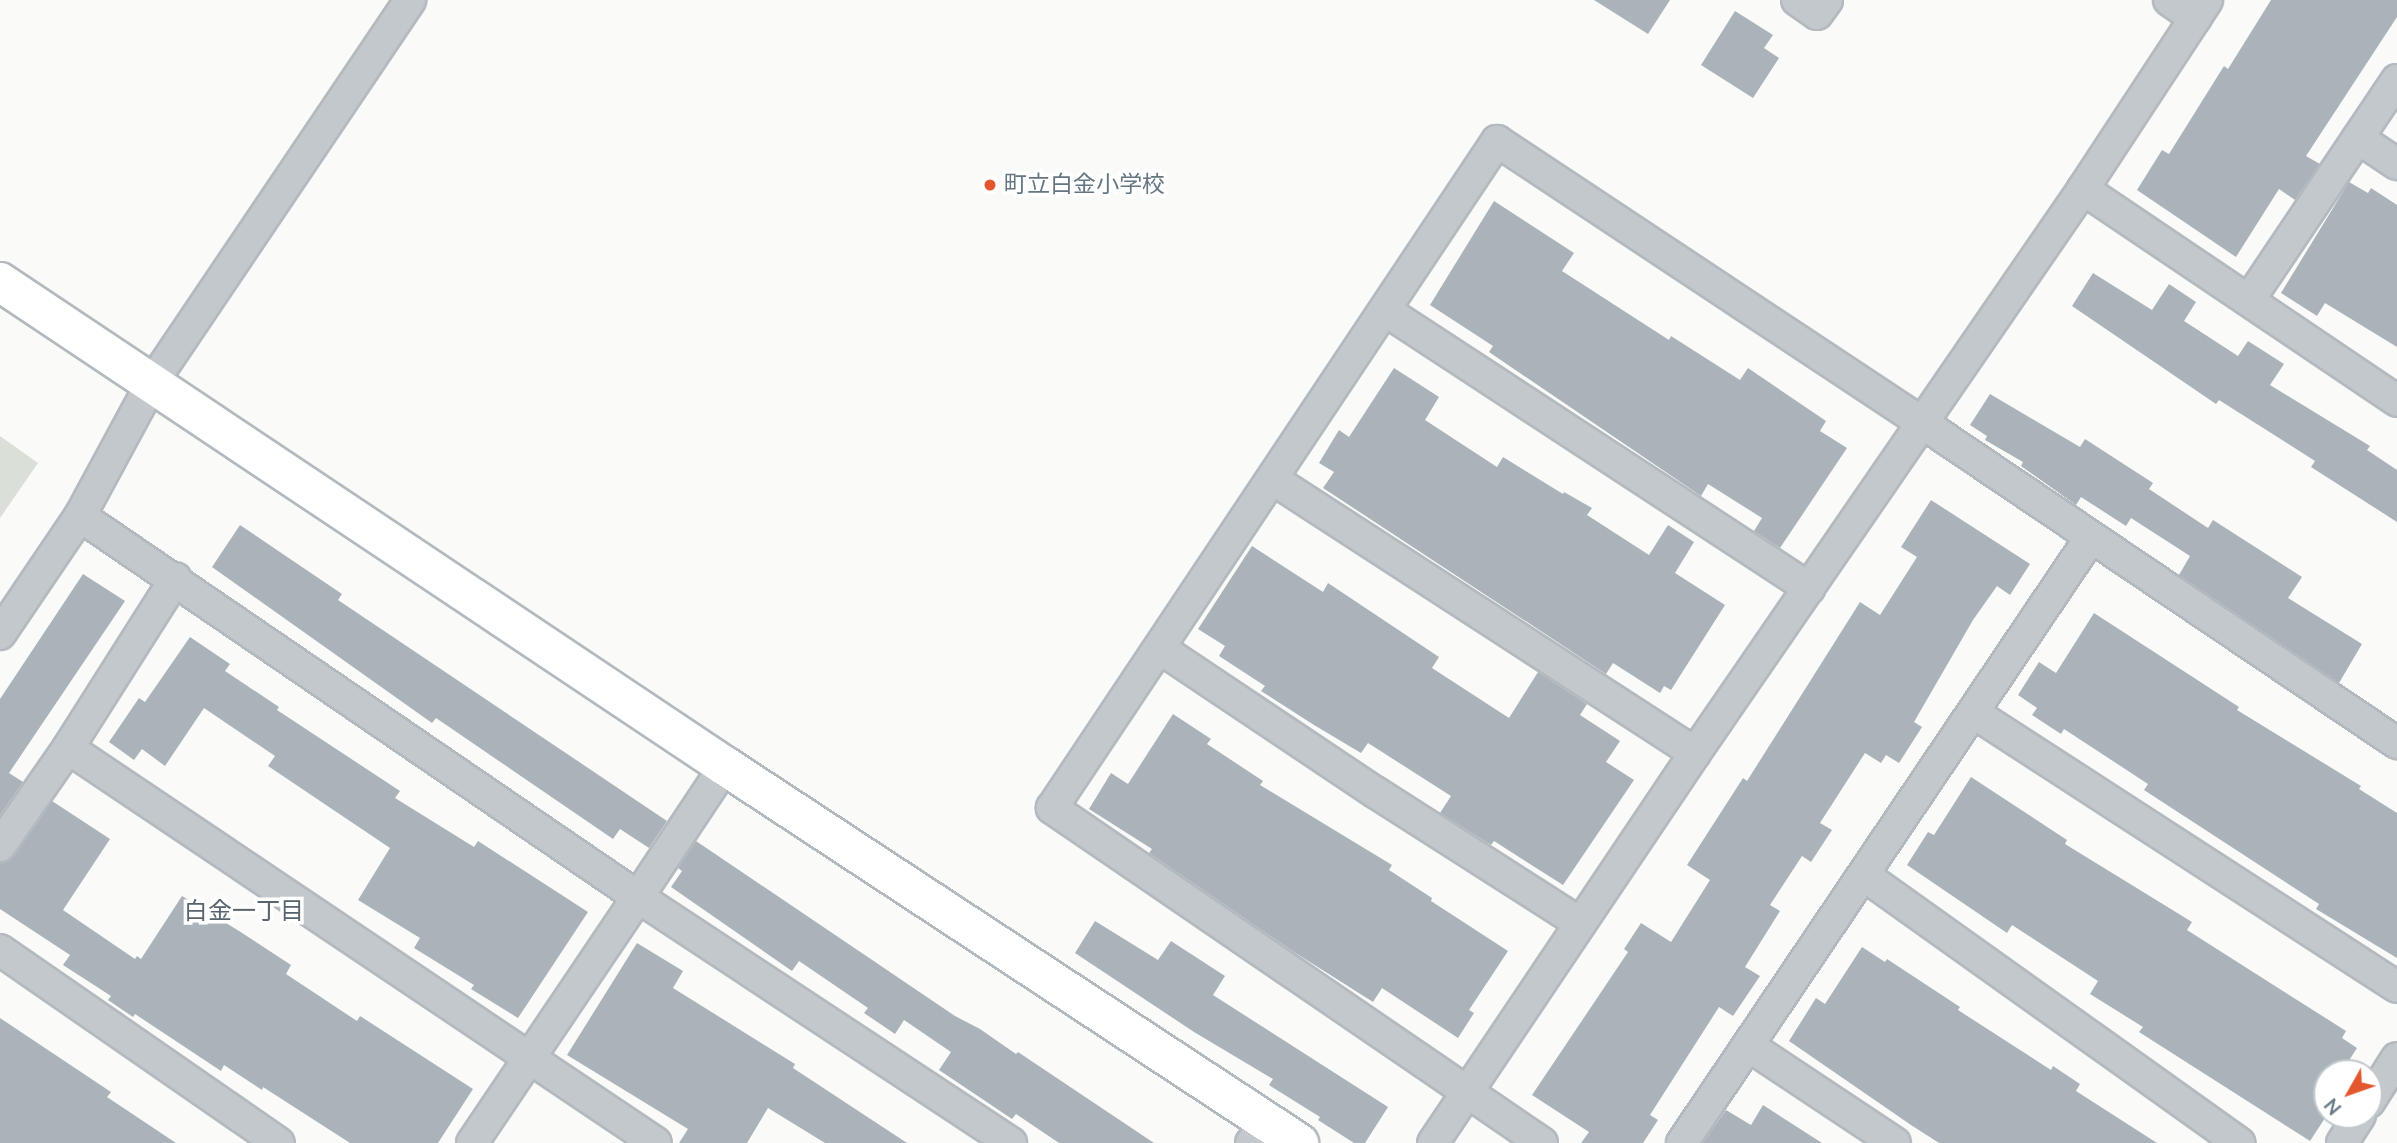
<!DOCTYPE html>
<html>
<head>
<meta charset="utf-8">
<style>
	body { margin:0 }
	#map { position:relative; width:2397px; height:1143px; overflow:hidden; background:#fafaf8; font-family:"Nunito Sans","Noto Sans JP",sans-serif }
	div>[style] { position:absolute }
	.green>* { inset:0; background:#dadfd7 }
	.building>* { inset:0; background:#aab3b9 }
	.roads { filter:drop-shadow(2px 0 #b3babf) drop-shadow(-2px 0 #b3babf) drop-shadow(0 2px #b3babf) drop-shadow(0 -2px #b3babf) }
	.street>* { height:30px; margin:-15px; padding:0 15px; transform-origin:15px; border-radius:15px; background:#c3c8cc }
	.secondary>* { height:38px; margin:-19px; padding:0 19px; transform-origin:19px; border-radius:19px; background:#fff }
	.dots>* { width:19px; height:19px; translate:-50% -50%; box-sizing:border-box; border:4px solid #fff; border-radius:50% }
	span { translate:-50% -50%; white-space:nowrap; text-align:center; line-height:1.15; -webkit-text-stroke:7px #fff; paint-order:stroke }
	.poi-label { font-size:23px; color:#657683 }
	.left { translate:0 -50%; text-align:left }
	.neighbourhood-label { font-size:24px; color:#57646e }
	.north { position:absolute; left:2313px; top:1059px; width:70px; height:70px; box-sizing:border-box; background:#fff; border:2px solid #c1c8cd; border-radius:50%; rotate:230deg; font-size:19px; font-weight:700; line-height:28px; text-align:center; color:#657683 }
	.north::after { content:''; display:block; margin:auto; width:24px; height:32px; background:#e4572e; clip-path:polygon(50% 0,100% 100%,50% 72%,0 100%) }
</style>
</head>
<body>
<div id="map">
	<div class="green">
		<div style="clip-path:polygon(0 436px,38px 463px,0 518px)"></div>
	</div>
	<div class="building">
		<div style="clip-path:polygon(1594px 0,1670px 0,1648px 34px)"></div>
		<div style="clip-path:polygon(2271px 0,2397px 0,2397px 17px,2306px 156px,2320px 164px,2295px 200px,2279px 189px,2236px 257px,2137px 190px,2162px 150px,2169px 154px,2224px 66px,2228px 69px)"></div>
		<div style="clip-path:polygon(1735px 11px,1773px 35px,1764px 48px,1779px 58px,1753px 98px,1701px 65px)"></div>
		<div style="clip-path:polygon(2349px 182px,2368px 193px,2371px 188px,2397px 205px,2397px 347px,2325px 303px,2317px 316px,2281px 293px)"></div>
		<div style="clip-path:polygon(1494px 201px,1574px 253px,1562px 271px,1669px 340px,1671px 336px,1740px 380px,1748px 368px,1826px 421px,1820px 431px,1847px 448px,1780px 548px,1754px 531px,1762px 518px,1708px 484px,1701px 496px,1489px 352px,1493px 346px,1430px 305px)"></div>
		<div style="clip-path:polygon(2093px 273px,2152px 310px,2169px 284px,2196px 302px,2184px 321px,2238px 356px,2248px 341px,2284px 364px,2270px 385px,2370px 446px,2367px 450px,2397px 470px,2397px 522px,2311px 467px,2315px 461px,2219px 400px,2216px 404px,2072px 306px)"></div>
		<div style="clip-path:polygon(1394px 368px,1439px 397px,1425px 420px,1497px 467px,1503px 457px,1563px 494px,1564px 492px,1592px 508px,1587px 515px,1649px 555px,1668px 525px,1694px 542px,1675px 573px,1725px 605px,1671px 690px,1664px 686px,1660px 693px,1613px 663px,1606px 674px,1323px 488px,1334px 472px,1319px 463px,1339px 430px,1349px 437px)"></div>
		<div style="clip-path:polygon(1990px 394px,2080px 447px,2085px 439px,2153px 483px,2149px 489px,2208px 528px,2213px 520px,2302px 577px,2288px 598px,2362px 644px,2339px 683px,2179px 575px,2190px 556px,2131px 518px,2126px 526px,2081px 497px,2076px 505px,2021px 466px,2023px 462px,1985px 440px,1987px 436px,1970px 425px)"></div>
		<div style="clip-path:polygon(1931px 500px,2030px 564px,2010px 595px,1997px 586px,1973px 620px,1914px 722px,1922px 727px,1899px 763px,1886px 755px,1881px 763px,1865px 753px,1820px 823px,1832px 830px,1811px 862px,1802px 856px,1770px 905px,1780px 911px,1745px 967px,1760px 976px,1733px 1016px,1719px 1007px,1650px 1115px,1658px 1120px,1643px 1143px,1581px 1143px,1589px 1132px,1532px 1095px,1628px 952px,1624px 949px,1641px 923px,1671px 942px,1710px 880px,1687px 865px,1743px 778px,1747px 781px,1860px 602px,1880px 615px,1917px 557px,1901px 547px)"></div>
		<div style="clip-path:polygon(240px 525px,342px 594px,338px 600px,667px 821px,649px 848px,620px 829px,613px 839px,436px 718px,432px 723px,212px 567px)"></div>
		<div style="clip-path:polygon(1252px 546px,1323px 592px,1328px 583px,1439px 657px,1432px 668px,1509px 718px,1538px 672px,1587px 704px,1580px 715px,1620px 741px,1606px 762px,1634px 780px,1563px 885px,1494px 841px,1491px 845px,1440px 813px,1451px 796px,1368px 743px,1361px 753px,1314px 725px,1261px 691px,1265px 686px,1219px 656px,1225px 646px,1198px 629px)"></div>
		<div style="clip-path:polygon(83px 574px,125px 601px,9px 773px,23px 782px,0 815px,0 699px)"></div>
		<div style="clip-path:polygon(2094px 613px,2239px 707px,2237px 710px,2361px 786px,2359px 789px,2397px 813px,2397px 958px,2316px 909px,2319px 904px,2144px 790px,2148px 784px,2064px 729px,2061px 734px,2032px 715px,2037px 708px,2018px 695px,2039px 662px,2056px 673px)"></div>
		<div style="clip-path:polygon(190px 637px,230px 664px,225px 671px,279px 707px,277px 710px,400px 791px,395px 798px,474px 847px,478px 841px,588px 912px,518px 1018px,471px 989px,474px 985px,414px 948px,420px 938px,358px 900px,390px 848px,268px 766px,275px 756px,204px 708px,165px 766px,142px 749px,134px 760px,109px 742px,139px 698px,145px 702px)"></div>
		<div style="clip-path:polygon(1173px 714px,1211px 739px,1207px 744px,1263px 781px,1260px 785px,1392px 865px,1389px 870px,1432px 898px,1431px 901px,1508px 951px,1469px 1010px,1474px 1013px,1458px 1038px,1382px 988px,1373px 1002px,1294px 952px,1149px 853px,1152px 849px,1089px 809px,1111px 773px,1128px 784px)"></div>
		<div style="clip-path:polygon(1971px 777px,2067px 840px,2065px 844px,2192px 922px,2187px 930px,2346px 1031px,2342px 1038px,2357px 1048px,2341px 1073px,2327px 1073px,2327px 1115px,2310px 1141px,2139px 1032px,2143px 1027px,2090px 994px,2098px 981px,2012px 925px,2007px 933px,1907px 865px,1928px 832px,1934px 835px)"></div>
		<div style="clip-path:polygon(52px 801px,110px 839px,63px 910px,135px 959px,137px 956px,141px 959px,182px 896px,239px 931px,291px 965px,286px 974px,357px 1021px,360px 1016px,473px 1089px,438px 1143px,350px 1143px,263px 1087px,262px 1090px,224px 1065px,221px 1071px,135px 1014px,133px 1017px,108px 1000px,111px 996px,63px 965px,70px 955px,0 909px,0 863px,14px 856px)"></div>
		<div style="clip-path:polygon(696px 841px,955px 1016px,980px 1029px,1016px 1054px,1018px 1052px,1154px 1143px,1059px 1143px,1016px 1114px,1012px 1119px,939px 1070px,951px 1052px,904px 1020px,895px 1034px,864px 1013px,868px 1008px,799px 961px,792px 971px,671px 887px,682px 871px,678px 868px)"></div>
		<div style="clip-path:polygon(1095px 921px,1158px 960px,1171px 941px,1225px 976px,1213px 995px,1388px 1107px,1365px 1143px,1354px 1143px,1318px 1120px,1320px 1117px,1269px 1085px,1273px 1079px,1194px 1032px,1075px 953px)"></div>
		<div style="clip-path:polygon(637px 943px,683px 971px,673px 988px,795px 1064px,793px 1068px,907px 1143px,825px 1143px,768px 1108px,747px 1143px,679px 1143px,688px 1129px,567px 1055px)"></div>
		<div style="clip-path:polygon(1862px 947px,1885px 962px,1887px 959px,1960px 1007px,1958px 1010px,2051px 1070px,2053px 1066px,2080px 1084px,2076px 1091px,2157px 1143px,1939px 1143px,1911px 1125px,1789px 1041px,1816px 998px,1825px 1004px)"></div>
		<div style="clip-path:polygon(0 1018px,111px 1092px,107px 1097px,176px 1143px,0 1143px)"></div>
		<div style="clip-path:polygon(1763px 1105px,1822px 1143px,1703px 1143px,1726px 1110px,1751px 1125px)"></div>
	</div>
	<div class="roads">
		<div class="street">
			<div style="left:1797px;top:0;width:24px;rotate:35deg"></div>
			<div style="left:1817px;top:14px;width:17px;rotate:-54deg"></div>
			<div style="left:2169px;top:0;width:32px;rotate:35deg"></div>
			<div style="left:2358px;top:138px;width:47px;rotate:33.7deg"></div>
			<div style="left:2083px;top:189px;width:379px;rotate:34deg"></div>
			<div style="left:2249px;top:300px;width:265px;rotate:-56.1deg"></div>
			<div style="left:1386px;top:311px;width:506px;rotate:33.22deg"></div>
			<div style="left:1274px;top:480px;width:502px;rotate:32.96deg"></div>
			<div style="left:80px;top:516px;width:676px;rotate:34.33deg"></div>
			<div style="left:638px;top:897px;width:297px;rotate:124deg"></div>
			<div style="left:0;top:634px;width:143px;rotate:-55.9deg"></div>
			<div style="left:80px;top:516px;width:151px;rotate:-61.6deg"></div>
			<div style="left:152px;top:383px;width:462px;rotate:-56deg"></div>
			<div style="left:1161px;top:649px;width:257px;rotate:33.8deg"></div>
			<div style="left:1375px;top:792px;width:243px;rotate:32.6deg"></div>
			<div style="left:1974px;top:713px;width:504px;rotate:32.93deg"></div>
			<div style="left:68px;top:748px;width:708px;rotate:33.89deg"></div>
			<div style="left:725px;top:766px;width:157px;rotate:123.6deg"></div>
			<div style="left:638px;top:897px;width:447px;rotate:33.4deg"></div>
			<div style="left:0;top:846px;width:119px;rotate:-55.2deg"></div>
			<div style="left:68px;top:748px;width:201px;rotate:-57.6deg"></div>
			<div style="left:1865px;top:876px;width:460px;rotate:35.5deg"></div>
			<div style="left:0;top:950px;width:339px;rotate:34.7deg"></div>
			<div style="left:1749px;top:1046px;width:175px;rotate:33.6deg"></div>
			<div style="left:2369px;top:1102px;width:52px;rotate:-57.5deg"></div>
			<div style="left:1251px;top:1143px;width:27px;rotate:-54deg"></div>
			<div style="left:1433px;top:1143px;width:470px;rotate:-56.1deg"></div>
			<div style="left:1695px;top:753px;width:685px;rotate:-55.47deg"></div>
			<div style="left:2083px;top:189px;width:226px;rotate:-56.7deg"></div>
			<div style="left:1542px;top:1143px;width:594px;rotate:-145.64deg"></div>
			<div style="left:1052px;top:808px;width:802px;rotate:-56.29deg"></div>
			<div style="left:1497px;top:141px;width:512px;rotate:33.53deg"></div>
			<div style="left:1924px;top:424px;width:571px;rotate:34deg"></div>
			<div style="left:1682px;top:1143px;width:731px;rotate:-55.98deg"></div>
			<div style="left:2342px;top:1143px;width:33px;rotate:-57deg"></div>
		</div>
		<div class="secondary">
			<div style="left:0;top:282px;width:872px;rotate:33.73deg"></div>
			<div style="left:725px;top:766px;width:687px;rotate:33.3deg"></div>
		</div>
	</div>
	<div class="dots">
		<div style="left:990px;top:185px;background:#e4572e"></div>
	</div>
	<div class="poi-label">
		<span class="left" style="left:1004px;top:185px">町立白金小学校</span>
	</div>
	<div class="neighbourhood-label">
		<span style="left:244px;top:912px">白金一丁目</span>
	</div>
	<div class="north">N</div>
</div>
</body>
</html>
